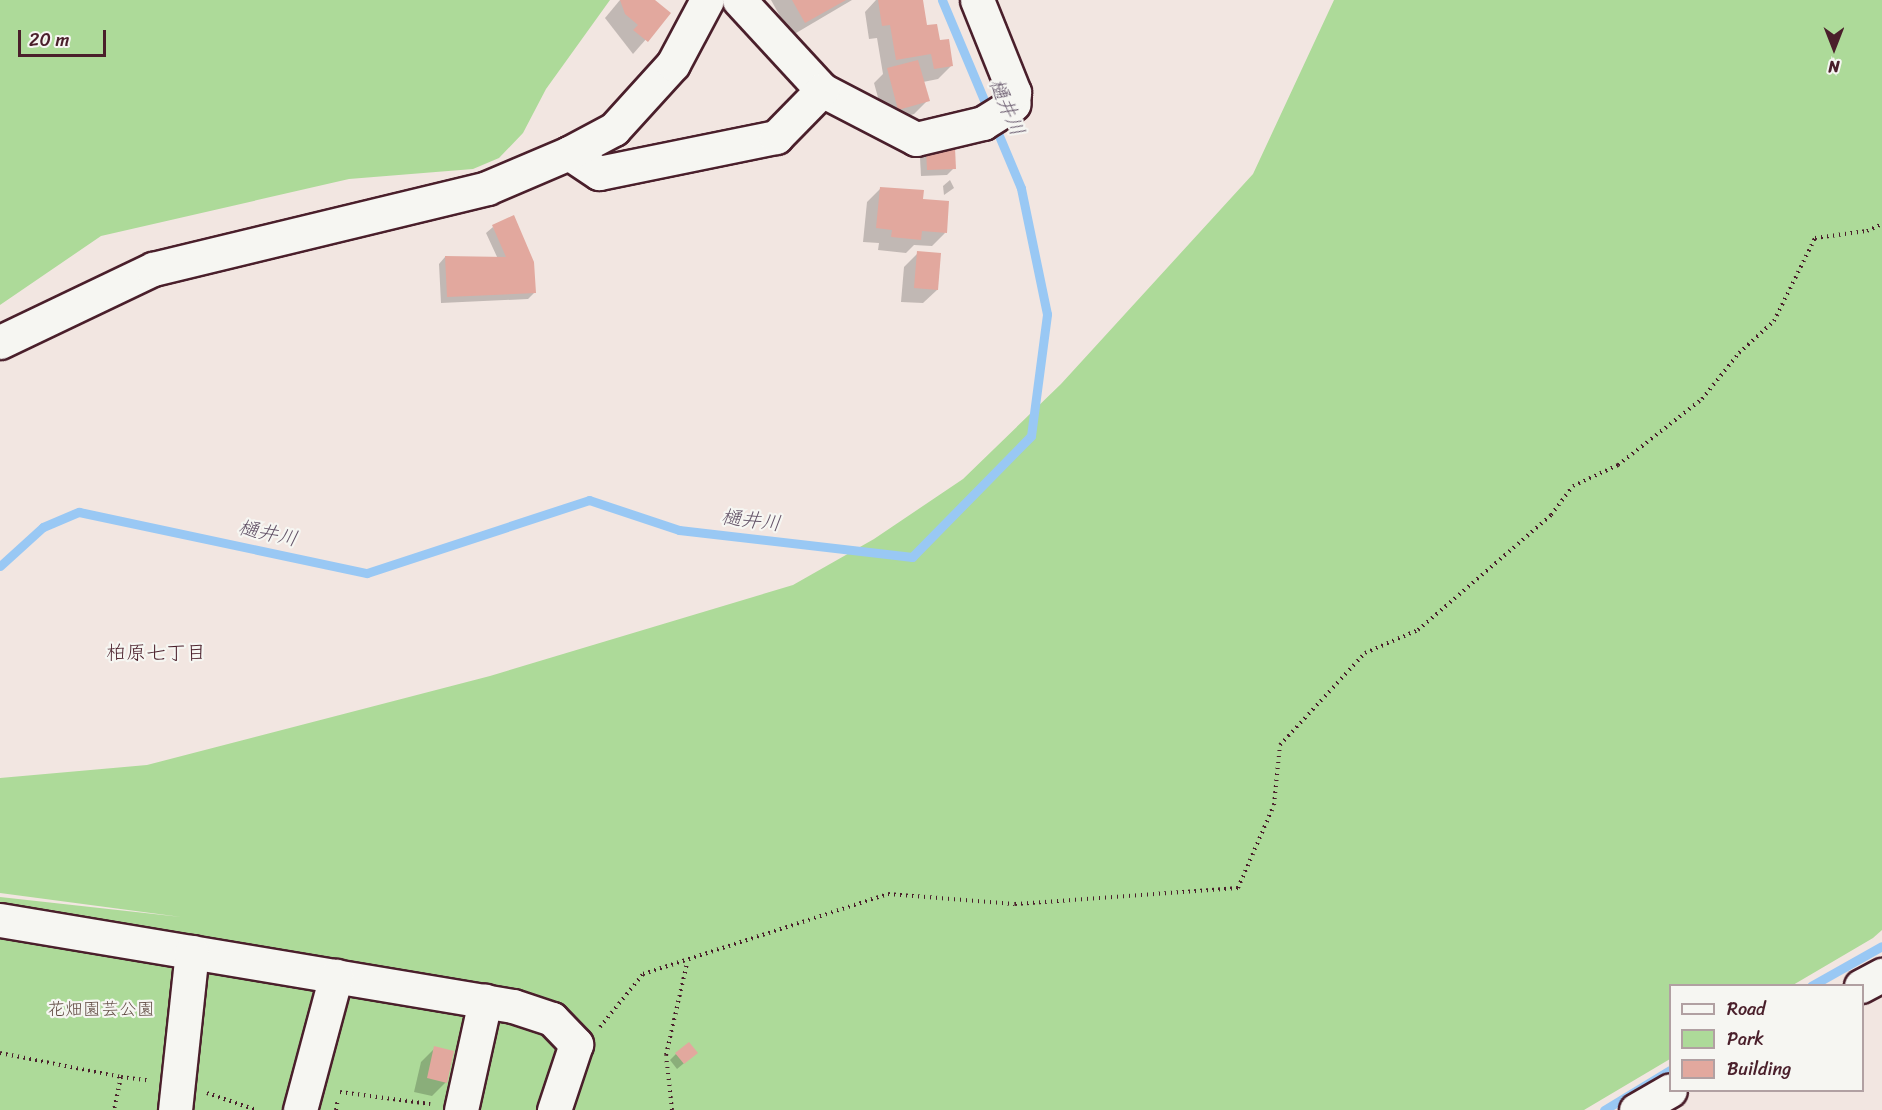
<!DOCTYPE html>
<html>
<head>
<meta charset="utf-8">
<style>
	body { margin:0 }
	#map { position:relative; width:1882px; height:1110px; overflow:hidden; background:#f2e6e1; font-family:Sriracha,"Klee One",sans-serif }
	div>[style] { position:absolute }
	.green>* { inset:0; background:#adda99 }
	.shadow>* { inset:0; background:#0003 }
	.stream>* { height:9px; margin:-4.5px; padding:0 4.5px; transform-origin:4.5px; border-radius:4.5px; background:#99c8f4 }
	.building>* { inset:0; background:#e2a89e }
	.path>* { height:4px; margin-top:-2px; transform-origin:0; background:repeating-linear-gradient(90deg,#4a1f2b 0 1.5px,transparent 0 6px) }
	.roads { filter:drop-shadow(2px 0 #4a1f2b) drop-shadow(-2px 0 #4a1f2b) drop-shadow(0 2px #4a1f2b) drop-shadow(0 -2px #4a1f2b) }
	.minor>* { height:33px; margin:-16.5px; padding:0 16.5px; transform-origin:16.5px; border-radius:16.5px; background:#f6f6f2 }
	span { translate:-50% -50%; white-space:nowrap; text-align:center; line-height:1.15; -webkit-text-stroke:4.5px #f6f6f2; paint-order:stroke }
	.park-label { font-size:18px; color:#634e46 }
	.water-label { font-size:20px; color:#625267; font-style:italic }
	.neighbourhood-label { font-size:20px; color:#4a1f2b }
	.legend { position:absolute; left:1669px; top:984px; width:195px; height:108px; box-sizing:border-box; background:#f6f6f2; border:2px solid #b1a0a2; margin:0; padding:8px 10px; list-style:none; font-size:18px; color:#4a1f2b }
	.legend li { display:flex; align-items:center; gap:12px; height:30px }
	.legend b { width:30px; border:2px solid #b1a0a2 }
	.north { position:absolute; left:1804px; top:18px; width:60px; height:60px; -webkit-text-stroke:4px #f6f6f2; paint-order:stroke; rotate:180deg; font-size:16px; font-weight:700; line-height:24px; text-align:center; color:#4a1f2b }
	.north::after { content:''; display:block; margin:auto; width:21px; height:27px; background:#4a1f2b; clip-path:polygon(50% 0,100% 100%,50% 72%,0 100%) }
	.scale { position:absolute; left:18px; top:30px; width:88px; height:27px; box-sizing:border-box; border:3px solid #4a1f2b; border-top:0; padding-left:8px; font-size:18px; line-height:21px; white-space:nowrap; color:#4a1f2b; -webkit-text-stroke:4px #f6f6f2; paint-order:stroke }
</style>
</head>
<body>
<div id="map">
	<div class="green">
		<div style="clip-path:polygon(0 0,610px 0,546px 89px,523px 133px,499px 158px,473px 169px,349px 179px,101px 236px,0 305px)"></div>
		<div style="clip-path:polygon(1334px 0,1882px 0,1882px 930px,1873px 938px,1793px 985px,1670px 986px,1670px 1059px,1584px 1110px,0 1110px,0 897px,181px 917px,0 893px,0 778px,147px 765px,490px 676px,793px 585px,874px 539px,963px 479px,1061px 384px,1253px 174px)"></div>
	</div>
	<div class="shadow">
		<div style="clip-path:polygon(620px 0,653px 0,669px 13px,633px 54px,605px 18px)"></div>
		<div style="clip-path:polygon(771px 0,852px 0,791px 36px)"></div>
		<div style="clip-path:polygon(876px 0,921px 0,925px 27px,951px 66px,938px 79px,923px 82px,928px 100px,914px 114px,885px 123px,874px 83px,883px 74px,877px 38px,869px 39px,865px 12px)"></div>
		<div style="clip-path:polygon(926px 151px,954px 168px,947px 175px,921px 176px,920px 158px)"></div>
		<div style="clip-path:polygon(950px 180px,954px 188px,944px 195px,943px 186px)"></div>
		<div style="clip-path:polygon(881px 188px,922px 200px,945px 233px,932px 246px,914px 245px,906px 253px,878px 250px,879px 243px,863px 242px,867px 202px)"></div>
		<div style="clip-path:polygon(493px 227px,534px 293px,528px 299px,441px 303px,439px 264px,445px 257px,498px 259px,486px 233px)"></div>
		<div style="clip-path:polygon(918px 253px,937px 290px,923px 303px,901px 302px,904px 267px)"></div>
		<div style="clip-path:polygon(435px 1048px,446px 1082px,432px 1096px,414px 1092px,421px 1062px)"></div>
		<div style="clip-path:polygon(676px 1054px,689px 1059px,677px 1069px,670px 1060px)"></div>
	</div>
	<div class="stream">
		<div style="left:0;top:566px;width:58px;rotate:-42.2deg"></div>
		<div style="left:43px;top:527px;width:39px;rotate:-23deg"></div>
		<div style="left:79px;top:512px;width:294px;rotate:12deg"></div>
		<div style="left:367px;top:573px;width:234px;rotate:-18.2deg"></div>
		<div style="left:589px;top:500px;width:95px;rotate:18.4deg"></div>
		<div style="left:679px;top:530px;width:235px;rotate:6.6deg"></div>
		<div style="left:912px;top:557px;width:170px;rotate:-45.5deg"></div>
		<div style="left:1031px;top:436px;width:123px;rotate:-82.5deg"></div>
		<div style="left:1047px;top:314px;width:129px;rotate:-101.7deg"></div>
		<div style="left:1021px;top:188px;width:204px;rotate:-112.8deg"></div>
		<div style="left:1811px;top:986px;width:81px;rotate:-29.4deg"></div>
		<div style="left:1604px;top:1110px;width:77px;rotate:-31.2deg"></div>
	</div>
	<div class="building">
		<div style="clip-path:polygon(620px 0,655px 0,671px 13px,648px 42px,633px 30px,638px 25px,625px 14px)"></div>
		<div style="clip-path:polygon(792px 0,846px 0,805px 23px)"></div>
		<div style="clip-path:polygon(878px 0,923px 0,927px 25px,937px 24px,940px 40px,949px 39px,953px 66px,934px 69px,931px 54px,896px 60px,890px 25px,882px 26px)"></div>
		<div style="clip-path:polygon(918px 60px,930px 101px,898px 110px,887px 68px)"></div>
		<div style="clip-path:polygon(955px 148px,956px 169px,927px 170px,926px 150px)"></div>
		<div style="clip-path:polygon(880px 187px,924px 190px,923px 199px,949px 201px,947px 233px,922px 231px,921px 240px,891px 237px,892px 230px,876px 228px)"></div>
		<div style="clip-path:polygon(514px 215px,534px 262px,536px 293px,447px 297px,445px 256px,506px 257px,492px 225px)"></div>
		<div style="clip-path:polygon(917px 251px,941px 253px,938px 290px,914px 288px)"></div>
		<div style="clip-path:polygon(689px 1042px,698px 1053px,684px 1064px,675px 1053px)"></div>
		<div style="clip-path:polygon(434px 1046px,454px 1051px,447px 1083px,427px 1078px)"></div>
	</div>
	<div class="path">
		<div style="left:600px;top:1027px;width:68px;rotate:-50.9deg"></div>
		<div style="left:643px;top:974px;width:258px;rotate:-18.1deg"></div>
		<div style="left:888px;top:894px;width:127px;rotate:4.5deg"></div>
		<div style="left:1015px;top:904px;width:224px;rotate:-4.1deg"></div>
		<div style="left:1238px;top:888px;width:90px;rotate:-66.6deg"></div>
		<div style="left:1274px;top:805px;width:60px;rotate:-84.3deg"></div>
		<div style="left:1280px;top:745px;width:125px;rotate:-47.3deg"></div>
		<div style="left:1365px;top:653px;width:58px;rotate:-23.5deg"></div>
		<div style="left:1418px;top:630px;width:176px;rotate:-40.8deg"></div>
		<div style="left:1551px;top:515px;width:36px;rotate:-53deg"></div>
		<div style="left:1573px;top:486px;width:50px;rotate:-25deg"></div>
		<div style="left:1618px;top:465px;width:107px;rotate:-38.2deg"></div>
		<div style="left:1702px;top:399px;width:59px;rotate:-51.2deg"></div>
		<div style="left:1739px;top:353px;width:47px;rotate:-42.4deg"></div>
		<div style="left:1774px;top:321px;width:93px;rotate:-63.7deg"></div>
		<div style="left:1815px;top:238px;width:52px;rotate:-7.7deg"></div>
		<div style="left:1867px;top:231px;width:17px;rotate:-25deg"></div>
		<div style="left:0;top:1053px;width:123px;rotate:11.2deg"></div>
		<div style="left:121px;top:1077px;width:34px;rotate:102deg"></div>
		<div style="left:121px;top:1077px;width:26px;rotate:7deg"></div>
		<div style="left:340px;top:1092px;width:91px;rotate:7.6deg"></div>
		<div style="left:207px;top:1093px;width:52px;rotate:19.1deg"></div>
		<div style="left:336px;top:1110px;width:11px;rotate:-80deg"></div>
		<div style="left:672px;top:1110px;width:55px;rotate:-96.2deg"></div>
		<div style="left:666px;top:1055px;width:94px;rotate:-77.1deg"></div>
	</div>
	<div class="roads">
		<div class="minor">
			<div style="left:739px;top:0;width:122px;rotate:47.3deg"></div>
			<div style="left:822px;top:90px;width:106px;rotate:27.5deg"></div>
			<div style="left:916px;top:139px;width:69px;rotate:-13.4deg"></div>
			<div style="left:983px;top:123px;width:36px;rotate:-32deg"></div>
			<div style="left:1013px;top:104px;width:12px;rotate:-85deg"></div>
			<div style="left:1014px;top:92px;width:99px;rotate:-111.9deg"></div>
			<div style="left:569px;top:153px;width:36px;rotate:34deg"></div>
			<div style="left:599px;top:173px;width:181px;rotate:-11.5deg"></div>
			<div style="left:776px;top:137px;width:66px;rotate:-45.6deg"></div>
			<div style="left:0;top:342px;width:170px;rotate:-25.5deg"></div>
			<div style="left:153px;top:269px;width:344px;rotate:-13.6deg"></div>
			<div style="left:487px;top:188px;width:89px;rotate:-23.1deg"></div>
			<div style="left:569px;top:153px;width:51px;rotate:-28.1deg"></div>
			<div style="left:614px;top:129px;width:88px;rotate:-47.8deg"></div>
			<div style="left:673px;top:64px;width:72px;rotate:-62deg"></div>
			<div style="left:0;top:920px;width:520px;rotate:9.52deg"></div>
			<div style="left:513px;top:1006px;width:41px;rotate:18.4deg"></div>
			<div style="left:552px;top:1019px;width:35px;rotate:46deg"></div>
			<div style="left:576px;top:1044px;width:70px;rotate:108.4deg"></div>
			<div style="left:1861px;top:986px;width:24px;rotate:-28deg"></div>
			<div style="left:175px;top:1110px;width:159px;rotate:-83.9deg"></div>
			<div style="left:300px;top:1110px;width:139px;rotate:-75deg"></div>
			<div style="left:461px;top:1110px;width:112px;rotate:-77.6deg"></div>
			<div style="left:1636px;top:1110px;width:39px;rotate:-30deg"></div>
		</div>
	</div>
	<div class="park-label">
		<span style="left:101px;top:1009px">花畑園芸公園</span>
	</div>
	<div class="water-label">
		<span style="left:1007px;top:107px;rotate:67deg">樋井川</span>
		<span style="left:751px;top:520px;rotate:7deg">樋井川</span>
		<span style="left:268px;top:533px;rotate:12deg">樋井川</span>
	</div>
	<div class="neighbourhood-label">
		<span style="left:156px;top:652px">柏原七丁目</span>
	</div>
	<ul class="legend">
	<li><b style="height:8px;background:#f6f6f2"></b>Road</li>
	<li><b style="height:16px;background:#adda99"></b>Park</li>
	<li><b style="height:16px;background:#e2a89e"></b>Building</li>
	</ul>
	<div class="north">N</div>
	<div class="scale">20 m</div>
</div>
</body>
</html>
